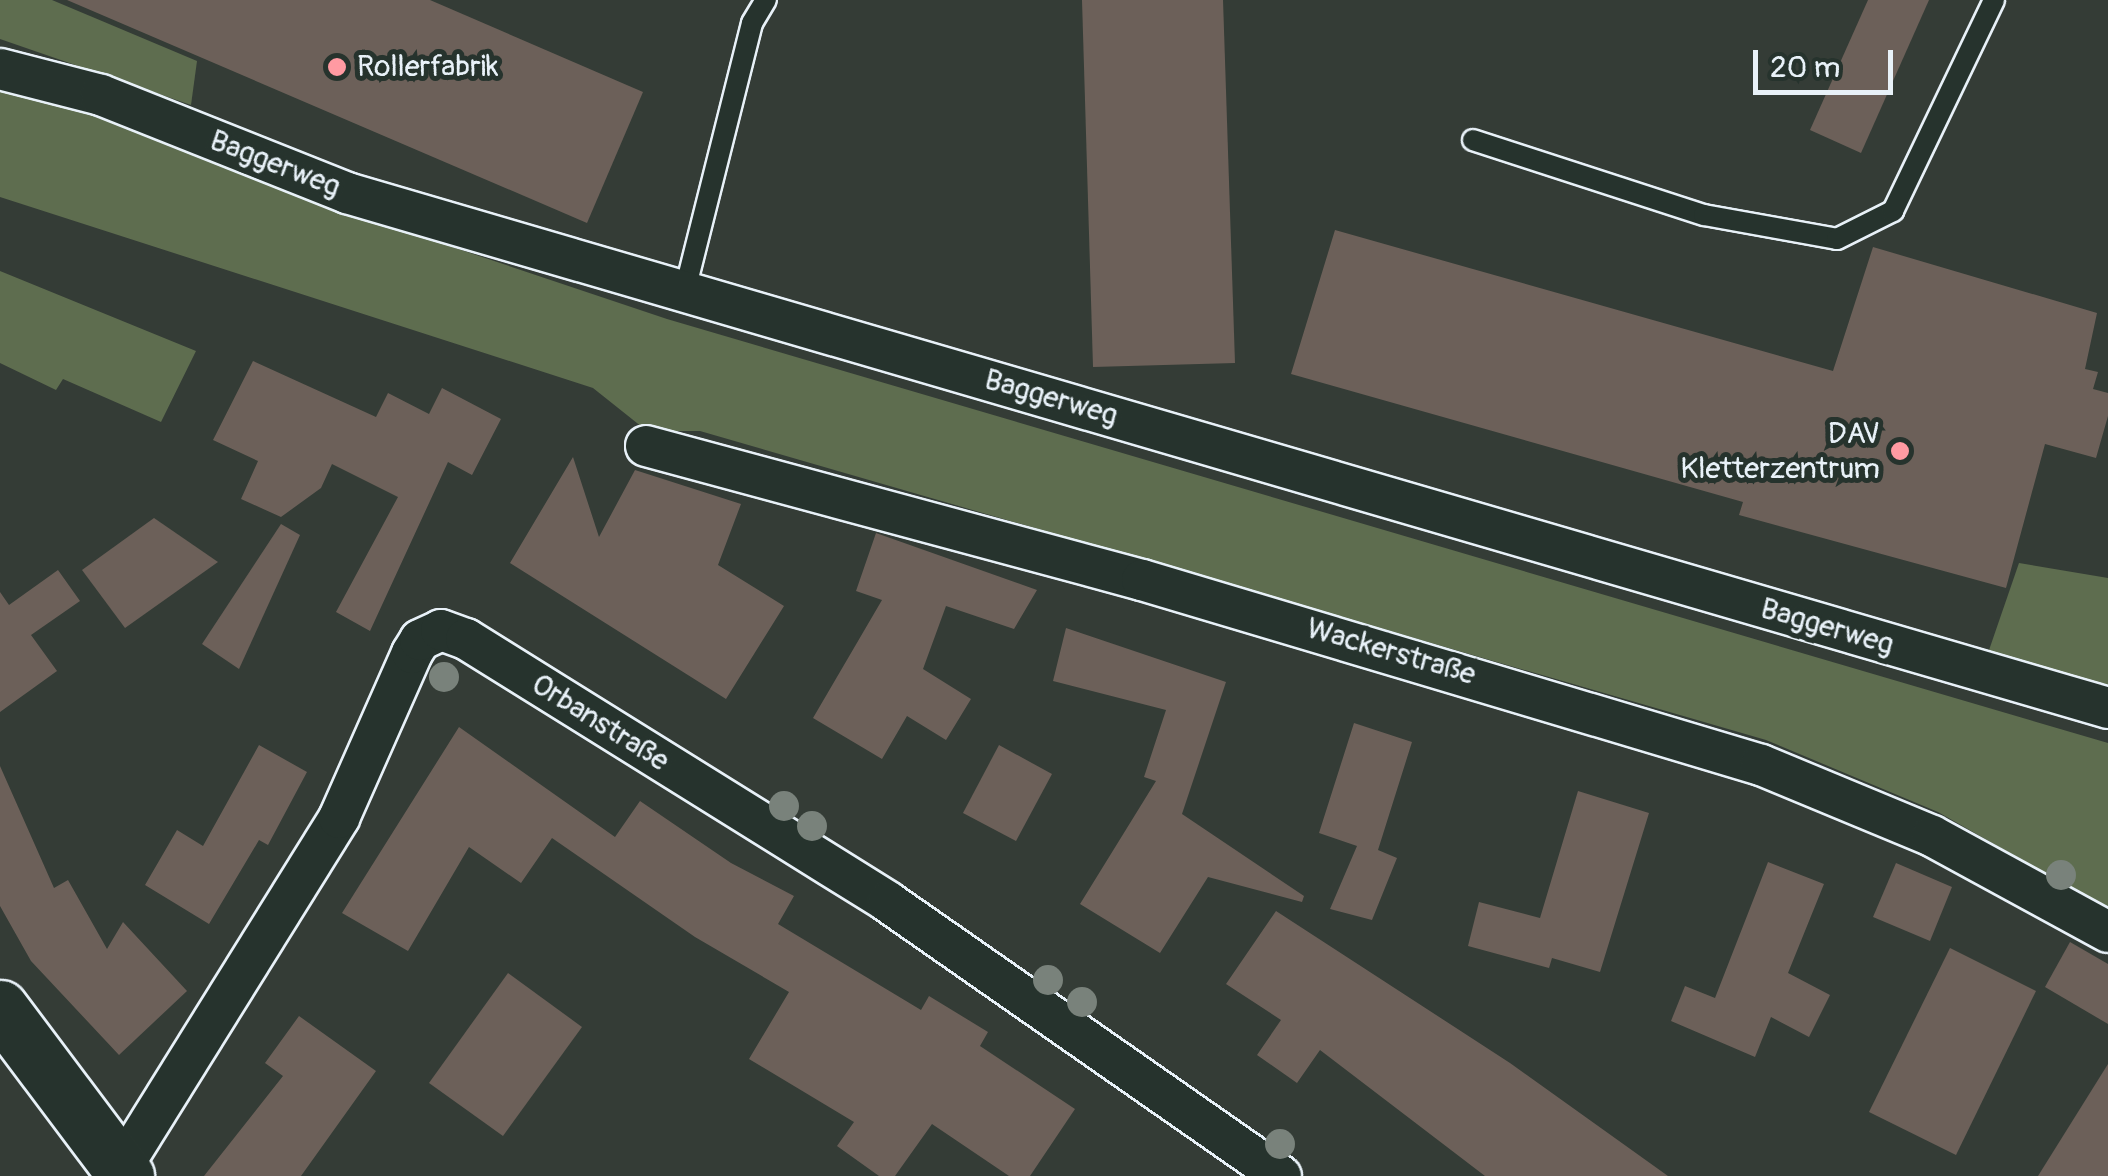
<!DOCTYPE html>
<html>
<head>
<meta charset="utf-8">
<style>
	body { margin:0 }
	#map { position:relative; width:2108px; height:1176px; overflow:hidden; background:#343c36; font-family:Pangolin,sans-serif }
	div>[style] { position:absolute }
	.green>* { inset:0; background:#5e6d4f }
	.building>* { inset:0; background:#6c6059 }
	.roads { filter:drop-shadow(2px 0 #e8f1f8) drop-shadow(-2px 0 #e8f1f8) drop-shadow(0 2px #e8f1f8) drop-shadow(0 -2px #e8f1f8) }
	.lane>* { height:20px; margin:-10px; padding:0 10px; transform-origin:10px; border-radius:10px; background:#26332d }
	.street>* { height:40px; margin:-20px; padding:0 20px; transform-origin:20px; border-radius:20px; background:#26332d }
	.secondary>* { height:55px; margin:-27.5px; padding:0 27.5px; transform-origin:27.5px; border-radius:27.5px; background:#26332d }
	.trees>* { width:30px; height:30px; margin:-15px; border-radius:50%; background:#79827b }
	.dots>* { width:28px; height:28px; translate:-50% -50%; box-sizing:border-box; border:5px solid #26332d; border-radius:50% }
	span { translate:-50% -50%; white-space:nowrap; text-align:center; line-height:1.15; -webkit-text-stroke:10px #26332d; paint-order:stroke }
	.poi-label { font-size:30px; color:#e8f1f8 }
	.left { translate:0 -50%; text-align:left }
	.right { translate:-100% -50%; text-align:right }
	.street-label { font-size:30px; color:#e8f1f8 }
	.scale { position:absolute; left:1753px; top:50px; width:140px; height:45px; box-sizing:border-box; border:5px solid #e8f1f8; border-top:0; padding-left:12px; font-size:30px; line-height:35px; white-space:nowrap; color:#e8f1f8; -webkit-text-stroke:8px #26332d; paint-order:stroke }
</style>
</head>
<body>
<div id="map">
	<div class="green">
		<div style="clip-path:polygon(0 0,52px 0,197px 61px,191px 105px,0 39px)"></div>
		<div style="clip-path:polygon(0 88px,99px 113px,345px 211px,667px 319px,2108px 743px,2108px 909px,1938px 812px,1766px 740px,700px 431px,647px 431px,593px 388px,0 197px)"></div>
		<div style="clip-path:polygon(0 271px,196px 351px,161px 422px,63px 379px,56px 390px,0 363px)"></div>
		<div style="clip-path:polygon(2019px 563px,2108px 578px,2108px 686px,1988px 653px)"></div>
	</div>
	<div class="building">
		<div style="clip-path:polygon(67px 0,430px 0,643px 92px,587px 223px)"></div>
		<div style="clip-path:polygon(1082px 0,1223px 0,1235px 363px,1093px 367px)"></div>
		<div style="clip-path:polygon(1868px 0,1929px 0,1861px 153px,1810px 130px)"></div>
		<div style="clip-path:polygon(1335px 230px,1833px 371px,1873px 247px,2097px 313px,2085px 369px,2098px 372px,2093px 389px,2108px 393px,2108px 416px,2096px 458px,2045px 444px,2006px 588px,1739px 515px,1743px 502px,1291px 374px)"></div>
		<div style="clip-path:polygon(253px 361px,376px 417px,388px 393px,429px 414px,442px 388px,501px 419px,472px 475px,448px 462px,370px 631px,336px 612px,398px 497px,332px 464px,321px 488px,281px 517px,241px 499px,258px 461px,213px 440px)"></div>
		<div style="clip-path:polygon(573px 457px,599px 537px,635px 470px,741px 504px,718px 565px,784px 606px,726px 699px,510px 563px)"></div>
		<div style="clip-path:polygon(154px 518px,218px 562px,125px 628px,82px 570px)"></div>
		<div style="clip-path:polygon(281px 524px,300px 535px,239px 669px,202px 644px)"></div>
		<div style="clip-path:polygon(876px 533px,1037px 590px,1014px 629px,946px 606px,923px 669px,971px 699px,946px 740px,907px 716px,882px 759px,813px 718px,882px 600px,856px 591px)"></div>
		<div style="clip-path:polygon(58px 570px,80px 601px,31px 635px,57px 671px,0 712px,0 592px,9px 605px)"></div>
		<div style="clip-path:polygon(1066px 628px,1226px 682px,1182px 814px,1304px 896px,1302px 902px,1208px 877px,1160px 953px,1080px 904px,1156px 781px,1144px 777px,1166px 710px,1053px 681px)"></div>
		<div style="clip-path:polygon(1354px 723px,1412px 742px,1378px 850px,1397px 858px,1372px 920px,1330px 909px,1357px 846px,1319px 833px)"></div>
		<div style="clip-path:polygon(459px 727px,615px 837px,640px 801px,731px 863px,794px 896px,778px 924px,921px 1010px,929px 996px,988px 1032px,980px 1046px,1075px 1109px,1030px 1176px,1009px 1176px,932px 1124px,895px 1176px,879px 1176px,837px 1146px,854px 1122px,749px 1059px,789px 992px,695px 937px,552px 838px,521px 883px,469px 847px,408px 951px,342px 913px)"></div>
		<div style="clip-path:polygon(259px 745px,307px 772px,268px 845px,259px 840px,209px 924px,145px 885px,177px 830px,203px 846px)"></div>
		<div style="clip-path:polygon(999px 745px,1052px 774px,1016px 841px,963px 813px)"></div>
		<div style="clip-path:polygon(0 766px,54px 888px,68px 880px,107px 949px,123px 922px,187px 991px,119px 1055px,31px 961px,0 906px)"></div>
		<div style="clip-path:polygon(1578px 791px,1649px 813px,1600px 972px,1552px 958px,1549px 968px,1468px 946px,1479px 902px,1540px 918px)"></div>
		<div style="clip-path:polygon(1768px 862px,1824px 884px,1788px 973px,1830px 995px,1809px 1037px,1771px 1017px,1755px 1057px,1671px 1021px,1685px 986px,1715px 998px)"></div>
		<div style="clip-path:polygon(1896px 863px,1952px 887px,1930px 941px,1873px 917px)"></div>
		<div style="clip-path:polygon(1276px 911px,1510px 1063px,1668px 1176px,1485px 1176px,1320px 1050px,1297px 1083px,1257px 1055px,1281px 1020px,1226px 984px)"></div>
		<div style="clip-path:polygon(2070px 942px,2108px 964px,2108px 1024px,2045px 987px)"></div>
		<div style="clip-path:polygon(1950px 948px,2036px 991px,1956px 1155px,1869px 1112px)"></div>
		<div style="clip-path:polygon(508px 973px,582px 1027px,503px 1136px,429px 1083px)"></div>
		<div style="clip-path:polygon(299px 1016px,376px 1071px,301px 1176px,204px 1176px,283px 1076px,265px 1063px)"></div>
		<div style="clip-path:polygon(2108px 1064px,2108px 1176px,2038px 1176px)"></div>
	</div>
	<div class="roads">
		<div class="lane">
			<div style="left:1473px;top:140px;width:243px;rotate:18deg"></div>
			<div style="left:1704px;top:215px;width:135px;rotate:10.2deg"></div>
			<div style="left:1837px;top:239px;width:63px;rotate:-26.6deg"></div>
			<div style="left:1893px;top:211px;width:234px;rotate:-64.4deg"></div>
			<div style="left:685px;top:290px;width:275px;rotate:-75.9deg"></div>
			<div style="left:752px;top:23px;width:27px;rotate:-59deg"></div>
		</div>
		<div class="street">
			<div style="left:0;top:69px;width:104px;rotate:14.4deg"></div>
			<div style="left:101px;top:95px;width:265px;rotate:21.7deg"></div>
			<div style="left:347px;top:193px;width:1835px;rotate:16.3deg"></div>
			<div style="left:646px;top:446px;width:514px;rotate:15.12deg"></div>
			<div style="left:1142px;top:580px;width:646px;rotate:16.64deg"></div>
			<div style="left:1761px;top:765px;width:185px;rotate:22.5deg"></div>
			<div style="left:1932px;top:836px;width:200px;rotate:28.6deg"></div>
			<div style="left:120px;top:1170px;width:415px;rotate:-58.1deg"></div>
			<div style="left:339px;top:818px;width:180px;rotate:-66.1deg"></div>
			<div style="left:412px;top:653px;width:15px;rotate:-58deg"></div>
			<div style="left:420px;top:640px;width:23px;rotate:-25deg"></div>
			<div style="left:441px;top:630px;width:27px;rotate:20deg"></div>
			<div style="left:466px;top:639px;width:497px;rotate:31.9deg"></div>
			<div style="left:888px;top:902px;width:479px;rotate:34.9deg"></div>
		</div>
		<div class="secondary">
			<div style="left:0;top:1008px;width:210px;rotate:53.1deg"></div>
		</div>
	</div>
	<div class="trees">
		<div style="left:444px;top:677px"></div>
		<div style="left:784px;top:806px"></div>
		<div style="left:812px;top:826px"></div>
		<div style="left:2061px;top:875px"></div>
		<div style="left:1048px;top:980px"></div>
		<div style="left:1082px;top:1002px"></div>
		<div style="left:1280px;top:1144px"></div>
	</div>
	<div class="dots">
		<div style="left:337px;top:67px;background:#ff9aa2"></div>
		<div style="left:1900px;top:451px;background:#ff9aa2"></div>
	</div>
	<div class="poi-label">
		<span class="left" style="left:357px;top:67px">Rollerfabrik</span>
		<span class="right" style="left:1880px;top:451px">DAV<br>Kletterzentrum</span>
	</div>
	<div class="street-label">
		<span style="left:275px;top:164px;rotate:21deg">Baggerweg</span>
		<span style="left:1051px;top:398px;rotate:16deg">Baggerweg</span>
		<span style="left:1827px;top:627px;rotate:16deg">Baggerweg</span>
		<span style="left:1391px;top:652px;rotate:16deg">Wackerstraße</span>
		<span style="left:600px;top:723px;rotate:32deg">Orbanstraße</span>
	</div>
	<div class="scale">20 m</div>
</div>
</body>
</html>
